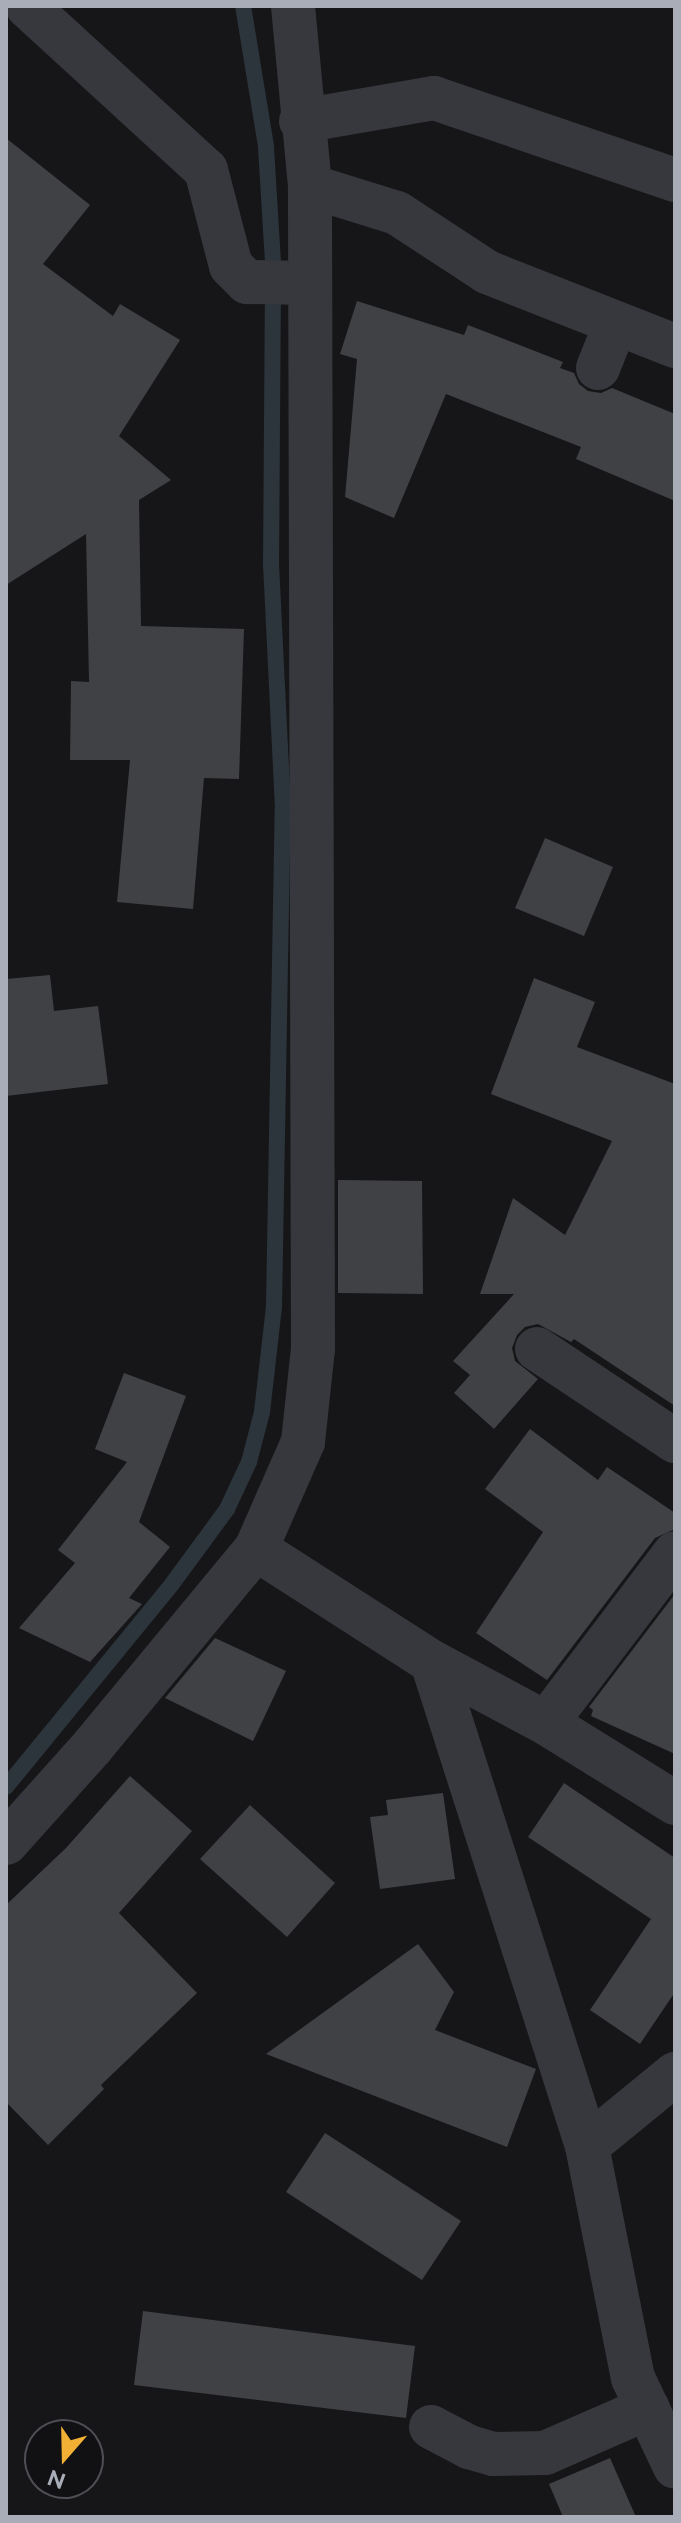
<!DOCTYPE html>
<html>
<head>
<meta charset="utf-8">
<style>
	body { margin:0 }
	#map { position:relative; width:681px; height:2523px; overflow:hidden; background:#161618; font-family:Raleway,sans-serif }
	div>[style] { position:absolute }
	.stream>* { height:16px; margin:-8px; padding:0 8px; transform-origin:8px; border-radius:8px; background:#2c353c }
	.building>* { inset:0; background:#404145 }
	.street>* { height:44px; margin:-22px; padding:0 22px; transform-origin:22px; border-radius:22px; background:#37383d }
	span { translate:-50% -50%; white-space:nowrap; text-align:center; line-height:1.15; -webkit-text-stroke:6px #111113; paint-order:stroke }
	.frame { position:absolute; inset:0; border:8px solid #a8adb8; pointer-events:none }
	.north { position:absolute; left:24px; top:2419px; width:80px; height:80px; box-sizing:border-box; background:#111113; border:2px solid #4d4f55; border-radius:50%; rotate:200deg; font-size:22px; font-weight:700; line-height:32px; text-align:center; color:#a8adb8 }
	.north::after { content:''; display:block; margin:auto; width:28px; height:36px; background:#f2b134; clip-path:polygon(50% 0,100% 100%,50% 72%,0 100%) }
</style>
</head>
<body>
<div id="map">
	<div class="stream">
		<div style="left:6px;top:1787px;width:262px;rotate:-50.7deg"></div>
		<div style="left:172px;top:1584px;width:93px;rotate:-53.7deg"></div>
		<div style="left:227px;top:1509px;width:52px;rotate:-64.9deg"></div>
		<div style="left:249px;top:1462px;width:52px;rotate:-75.4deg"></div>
		<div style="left:262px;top:1412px;width:107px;rotate:-83.5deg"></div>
		<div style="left:274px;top:1306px;width:497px;rotate:-89deg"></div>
		<div style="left:283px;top:809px;width:242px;rotate:-92.8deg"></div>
		<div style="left:271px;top:567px;width:305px;rotate:-89.6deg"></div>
		<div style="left:273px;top:262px;width:116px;rotate:-93.5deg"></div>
		<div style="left:266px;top:146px;width:142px;rotate:-99.3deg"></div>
	</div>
	<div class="building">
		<div style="clip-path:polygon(6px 138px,90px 205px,43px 264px,113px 316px,120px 304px,180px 340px,119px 436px,171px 480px,139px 500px,141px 626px,244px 629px,239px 779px,204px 778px,193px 909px,117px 902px,130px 760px,70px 760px,71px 681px,89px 682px,86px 534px,6px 585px)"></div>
		<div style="clip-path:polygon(357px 301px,464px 335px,468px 325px,563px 362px,560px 368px,574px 373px,579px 384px,588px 391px,601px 393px,612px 388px,675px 414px,675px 501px,576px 459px,581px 447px,446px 394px,394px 518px,345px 497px,357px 359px,340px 354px)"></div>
		<div style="clip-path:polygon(545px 838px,613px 867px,584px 936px,515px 908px)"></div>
		<div style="clip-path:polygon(50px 975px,54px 1011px,98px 1006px,108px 1084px,6px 1096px,6px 979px)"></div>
		<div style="clip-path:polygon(534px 978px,595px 1002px,577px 1047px,675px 1084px,675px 1406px,574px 1339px,571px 1342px,538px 1324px,525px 1327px,517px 1335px,512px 1348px,515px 1361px,538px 1379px,494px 1429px,454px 1393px,470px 1375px,453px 1361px,514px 1294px,480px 1294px,513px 1198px,565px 1235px,612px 1141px,491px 1094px)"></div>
		<div style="clip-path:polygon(338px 1180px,422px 1181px,423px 1294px,338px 1293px)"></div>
		<div style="clip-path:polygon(124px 1373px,186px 1396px,139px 1522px,170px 1547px,129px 1598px,142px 1604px,90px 1662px,19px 1628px,75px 1563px,58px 1550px,127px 1462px,95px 1449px)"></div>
		<div style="clip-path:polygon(530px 1429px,598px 1480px,607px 1467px,675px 1513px,675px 1529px,655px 1538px,547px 1680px,476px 1633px,543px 1532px,485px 1489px)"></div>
		<div style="clip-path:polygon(675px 1594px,675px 1754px,591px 1716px,593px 1710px,589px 1707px)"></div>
		<div style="clip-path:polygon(215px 1638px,286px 1671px,253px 1741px,165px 1698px)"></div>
		<div style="clip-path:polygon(130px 1776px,192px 1831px,119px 1913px,197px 1993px,101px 2085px,104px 2089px,48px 2145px,6px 2102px,6px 1905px,66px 1848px)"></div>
		<div style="clip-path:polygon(564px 1783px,675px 1858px,675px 1992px,640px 2044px,590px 2010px,651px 1919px,528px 1837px)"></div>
		<div style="clip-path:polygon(443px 1793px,455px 1879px,380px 1889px,370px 1817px,388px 1815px,386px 1800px)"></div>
		<div style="clip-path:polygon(250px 1805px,335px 1883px,287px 1937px,200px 1859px)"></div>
		<div style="clip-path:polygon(418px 1944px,454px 1992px,435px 2030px,536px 2069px,507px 2147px,266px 2054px)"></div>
		<div style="clip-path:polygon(325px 2133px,461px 2221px,422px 2280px,286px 2192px)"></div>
		<div style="clip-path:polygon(143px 2311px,415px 2346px,406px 2418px,134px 2385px)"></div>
		<div style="clip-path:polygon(610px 2458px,636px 2517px,563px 2517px,549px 2484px)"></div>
	</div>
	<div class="street">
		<div style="left:27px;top:6px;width:243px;rotate:42.5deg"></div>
		<div style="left:206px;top:170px;width:99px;rotate:75.4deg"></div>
		<div style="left:231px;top:266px;width:23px;rotate:45deg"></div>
		<div style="left:247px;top:282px;width:63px;rotate:0.9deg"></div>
		<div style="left:301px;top:121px;width:135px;rotate:-9.8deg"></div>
		<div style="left:434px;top:98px;width:255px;rotate:18.8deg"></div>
		<div style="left:310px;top:186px;width:91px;rotate:17.2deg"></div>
		<div style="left:397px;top:213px;width:108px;rotate:33.2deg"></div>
		<div style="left:487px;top:272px;width:202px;rotate:21.5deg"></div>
		<div style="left:598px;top:368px;width:48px;rotate:-68.2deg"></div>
		<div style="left:537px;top:1349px;width:166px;rotate:33.7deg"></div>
		<div style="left:256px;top:1549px;width:209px;rotate:32.7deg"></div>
		<div style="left:432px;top:1662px;width:129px;rotate:28.2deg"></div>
		<div style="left:546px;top:1723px;width:152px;rotate:31.8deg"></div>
		<div style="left:432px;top:1662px;width:508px;rotate:72.24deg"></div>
		<div style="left:587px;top:2146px;width:237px;rotate:78.8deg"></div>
		<div style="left:633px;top:2378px;width:98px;rotate:64.7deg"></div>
		<div style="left:546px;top:1723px;width:213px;rotate:-52.8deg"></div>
		<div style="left:6px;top:1843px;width:129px;rotate:-48.1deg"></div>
		<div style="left:92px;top:1747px;width:257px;rotate:-50.4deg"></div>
		<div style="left:256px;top:1549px;width:117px;rotate:-66.3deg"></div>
		<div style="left:303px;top:1442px;width:94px;rotate:-83.9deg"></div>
		<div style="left:313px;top:1349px;width:1163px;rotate:-90.15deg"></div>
		<div style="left:310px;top:186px;width:181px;rotate:-95.4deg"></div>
		<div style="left:587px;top:2146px;width:114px;rotate:-39.3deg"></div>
		<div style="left:431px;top:2427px;width:43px;rotate:27.8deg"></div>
		<div style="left:469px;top:2447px;width:25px;rotate:16deg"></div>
		<div style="left:493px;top:2454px;width:52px;rotate:-1.1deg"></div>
		<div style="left:545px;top:2453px;width:112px;rotate:-23.6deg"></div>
	</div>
	<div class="frame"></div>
	<div class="north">N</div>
</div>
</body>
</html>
